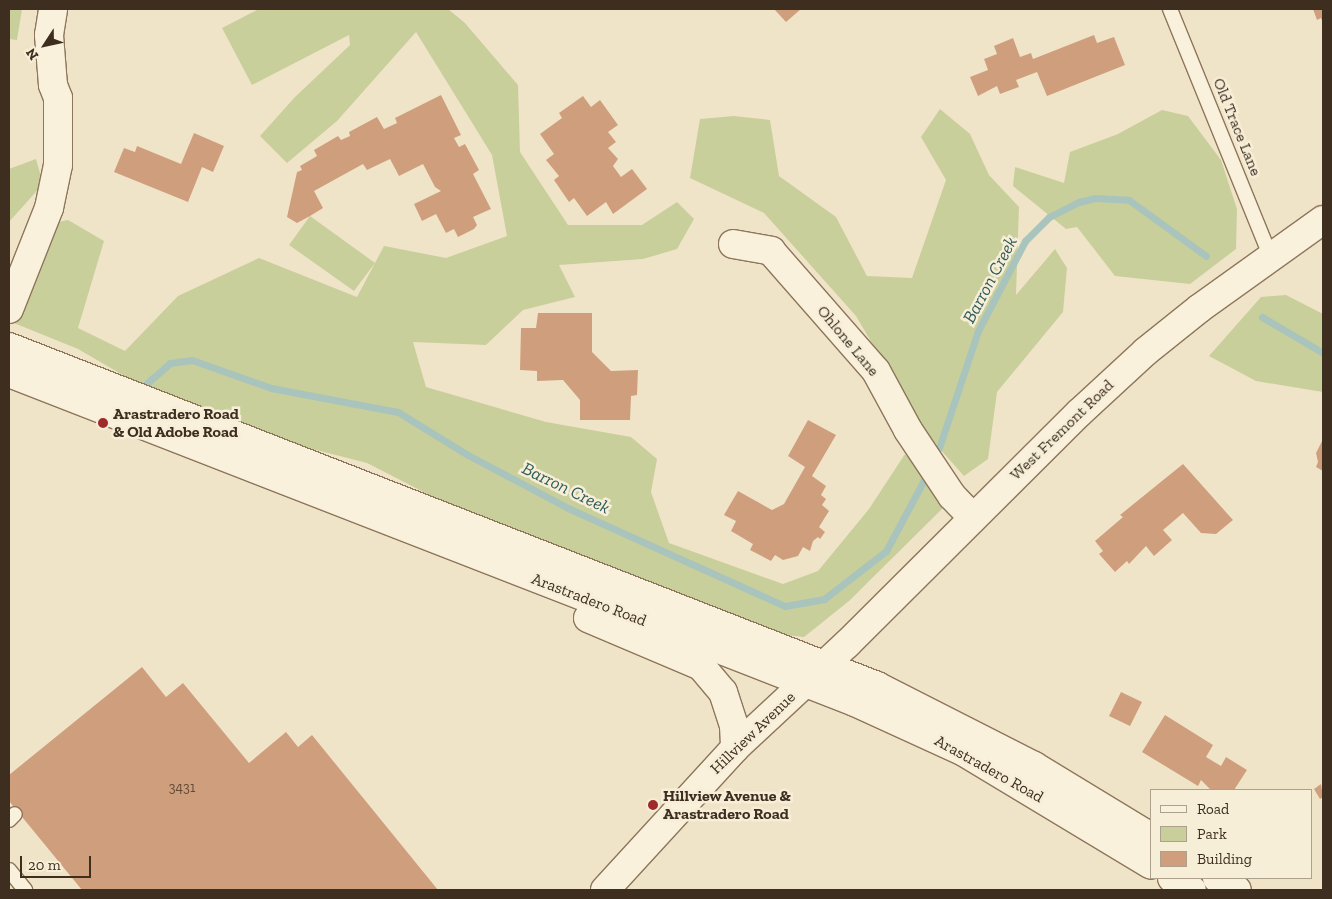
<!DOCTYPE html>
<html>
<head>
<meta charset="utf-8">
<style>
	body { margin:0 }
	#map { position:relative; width:1332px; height:899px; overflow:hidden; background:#f0e4c8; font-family:"Zilla Slab",serif }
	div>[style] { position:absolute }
	.green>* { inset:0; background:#c9cf9b }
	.stream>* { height:7px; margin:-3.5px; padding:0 3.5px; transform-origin:3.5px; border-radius:3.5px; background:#a9c4bc }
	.building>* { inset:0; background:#cf9f7d }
	.roads { filter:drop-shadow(1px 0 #8d765c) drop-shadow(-1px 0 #8d765c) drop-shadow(0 1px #8d765c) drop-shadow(0 -1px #8d765c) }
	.lane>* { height:14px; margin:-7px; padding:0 7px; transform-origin:7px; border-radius:7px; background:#faf1dc }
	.street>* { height:28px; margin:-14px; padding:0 14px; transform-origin:14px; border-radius:14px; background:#faf1dc }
	.secondary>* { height:28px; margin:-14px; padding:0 14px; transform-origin:14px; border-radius:14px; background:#faf1dc }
	.dots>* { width:14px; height:14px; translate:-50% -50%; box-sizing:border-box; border:2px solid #f7eed8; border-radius:50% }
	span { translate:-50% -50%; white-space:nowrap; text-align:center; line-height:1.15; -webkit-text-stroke:5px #f7eed8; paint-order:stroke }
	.number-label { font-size:14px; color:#624a37 }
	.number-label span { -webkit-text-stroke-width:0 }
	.street-label { font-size:16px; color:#3d2e20 }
	.poi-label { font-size:16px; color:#3d2e20; font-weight:700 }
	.left { translate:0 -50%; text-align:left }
	.water-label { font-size:18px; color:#2f5d5a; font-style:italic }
	.frame { position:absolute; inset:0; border:10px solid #3d2e20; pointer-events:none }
	.legend { position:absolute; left:1150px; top:789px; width:162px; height:90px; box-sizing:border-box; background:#f7eed8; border:1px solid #ada18e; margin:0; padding:6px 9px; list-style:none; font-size:15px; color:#3d2e20 }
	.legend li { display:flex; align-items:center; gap:10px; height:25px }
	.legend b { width:25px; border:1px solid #ada18e }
	.north { position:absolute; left:20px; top:20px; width:50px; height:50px; -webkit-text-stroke:4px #f7eed8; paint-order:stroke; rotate:235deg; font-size:14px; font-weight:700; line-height:20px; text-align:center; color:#3d2e20 }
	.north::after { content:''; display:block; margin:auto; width:18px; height:22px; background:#3d2e20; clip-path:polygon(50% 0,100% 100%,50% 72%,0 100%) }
	.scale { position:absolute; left:20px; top:856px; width:71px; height:22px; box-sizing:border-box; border:2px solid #3d2e20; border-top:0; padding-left:6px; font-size:15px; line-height:18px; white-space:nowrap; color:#3d2e20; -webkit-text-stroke:4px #f7eed8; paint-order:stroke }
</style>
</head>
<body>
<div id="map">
	<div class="green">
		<div style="clip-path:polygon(9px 9px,22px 9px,17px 40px,9px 39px)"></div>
		<div style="clip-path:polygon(259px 9px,448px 9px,465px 23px,518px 85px,520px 152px,568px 225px,642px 225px,677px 202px,694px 219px,677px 249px,643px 259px,559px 265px,575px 297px,523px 310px,486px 345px,413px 342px,426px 387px,546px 422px,631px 437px,657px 459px,651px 492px,669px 543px,783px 584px,818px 571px,869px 509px,905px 454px,939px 490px,946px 505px,849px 601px,804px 637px,733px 630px,529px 546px,367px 463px,200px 420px,78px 349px,9px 321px,43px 225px,68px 220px,104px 241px,78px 328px,125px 351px,178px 296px,259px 258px,357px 297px,384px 246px,446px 258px,507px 236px,492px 155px,416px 32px,337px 121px,287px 163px,260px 136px,295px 97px,350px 45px,349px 35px,252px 85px,222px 28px)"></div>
		<div style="clip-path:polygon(940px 109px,970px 134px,989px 175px,1019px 207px,1016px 295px,1055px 249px,1067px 268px,1063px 312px,997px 392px,988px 459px,964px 476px,923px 430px,856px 316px,764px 213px,690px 178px,700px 119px,734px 116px,770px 120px,779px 176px,836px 217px,867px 276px,912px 278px,946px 180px,921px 137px)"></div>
		<div style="clip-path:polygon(1162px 110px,1188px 116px,1221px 160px,1237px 209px,1236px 249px,1190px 284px,1115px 276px,1077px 227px,1066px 229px,1013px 186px,1015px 167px,1064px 183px,1070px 152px,1118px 134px)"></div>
		<div style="clip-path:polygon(36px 159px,43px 184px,9px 222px,9px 169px)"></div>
		<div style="clip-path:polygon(310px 216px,375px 263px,354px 291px,289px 245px)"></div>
		<div style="clip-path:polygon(1286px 295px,1323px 314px,1323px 392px,1256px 381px,1209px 356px,1261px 297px)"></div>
	</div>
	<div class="stream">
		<div style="left:1262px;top:317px;width:71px;rotate:30.5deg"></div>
		<div style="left:146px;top:384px;width:32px;rotate:-41deg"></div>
		<div style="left:170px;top:363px;width:22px;rotate:-8deg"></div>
		<div style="left:192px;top:360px;width:84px;rotate:19.5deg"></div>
		<div style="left:271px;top:388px;width:129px;rotate:10.7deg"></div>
		<div style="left:398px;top:412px;width:82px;rotate:31.6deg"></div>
		<div style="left:468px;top:455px;width:115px;rotate:27.9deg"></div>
		<div style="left:570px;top:509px;width:236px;rotate:24.3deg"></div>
		<div style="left:785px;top:606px;width:40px;rotate:-10deg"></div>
		<div style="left:824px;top:599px;width:78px;rotate:-37.7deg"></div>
		<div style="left:886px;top:551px;width:85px;rotate:-61.9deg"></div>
		<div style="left:939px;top:448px;width:123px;rotate:-71.6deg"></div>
		<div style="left:978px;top:331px;width:102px;rotate:-62.4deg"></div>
		<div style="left:1025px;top:241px;width:34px;rotate:-45deg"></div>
		<div style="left:1049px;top:217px;width:34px;rotate:-27deg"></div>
		<div style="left:1079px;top:202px;width:16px;rotate:-14deg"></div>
		<div style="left:1095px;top:198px;width:34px;rotate:3deg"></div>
		<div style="left:1129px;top:200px;width:95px;rotate:36deg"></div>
	</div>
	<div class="building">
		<div style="clip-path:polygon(774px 9px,801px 9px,786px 22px)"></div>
		<div style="clip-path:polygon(1313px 9px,1323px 9px,1323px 23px,1321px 18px,1317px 20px)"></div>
		<div style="clip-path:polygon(1094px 35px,1097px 43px,1114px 37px,1125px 65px,1047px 96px,1037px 72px,1016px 80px,1019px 87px,1000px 94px,997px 86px,978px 96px,970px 77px,988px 70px,984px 59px,997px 54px,994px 46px,1013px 38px,1020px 57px,1031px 53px,1033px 59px)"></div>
		<div style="clip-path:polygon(441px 95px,461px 135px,454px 138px,459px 147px,465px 144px,479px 170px,473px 174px,491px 209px,473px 217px,477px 225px,474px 229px,458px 237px,454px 229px,446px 233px,436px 214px,422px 221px,414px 204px,441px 191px,435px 187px,423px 164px,399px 176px,390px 159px,367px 170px,363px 164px,314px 191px,323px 208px,310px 216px,297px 223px,287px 217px,297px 172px,302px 170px,300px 166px,317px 156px,314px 150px,338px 136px,341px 140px,350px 136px,349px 132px,377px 117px,384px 129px,397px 123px,395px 118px)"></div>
		<div style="clip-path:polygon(583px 96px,591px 107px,600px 100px,618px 125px,608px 132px,616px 142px,608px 148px,618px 159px,613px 166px,621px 177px,632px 169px,647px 189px,613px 214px,606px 202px,587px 216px,574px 198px,569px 202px,554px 180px,559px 176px,546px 160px,554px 154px,540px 134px,562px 118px,559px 113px)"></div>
		<div style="clip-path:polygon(194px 133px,224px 146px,213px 172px,202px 167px,188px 202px,114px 172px,124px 148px,135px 152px,137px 146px,181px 164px)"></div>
		<div style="clip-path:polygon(538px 313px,592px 313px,592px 352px,611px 371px,638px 370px,637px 395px,631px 396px,630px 420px,580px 420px,580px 400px,563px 380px,537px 381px,537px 371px,520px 370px,521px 328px,536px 328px)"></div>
		<div style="clip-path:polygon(808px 420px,836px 435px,812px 476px,826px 486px,821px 495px,826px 499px,822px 505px,829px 511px,819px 527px,825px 532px,820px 539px,818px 537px,813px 541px,810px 551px,803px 547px,798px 556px,783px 560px,775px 555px,771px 561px,750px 550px,753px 544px,731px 531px,736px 521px,724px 515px,738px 491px,772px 510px,784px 504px,805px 467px,788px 456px)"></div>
		<div style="clip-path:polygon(1323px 439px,1323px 471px,1316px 467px,1318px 462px,1316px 453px)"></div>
		<div style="clip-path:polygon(1183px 464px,1233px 520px,1216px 534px,1201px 533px,1183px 513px,1163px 530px,1172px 540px,1154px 556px,1146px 546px,1129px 564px,1127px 561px,1115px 572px,1099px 554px,1103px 551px,1095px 541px,1123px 517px,1120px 515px)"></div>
		<div style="clip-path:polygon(142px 667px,166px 697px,183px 683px,249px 763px,286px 732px,298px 747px,312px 735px,438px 890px,82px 890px,9px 801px,9px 775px)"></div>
		<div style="clip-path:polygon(1121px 692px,1142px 702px,1130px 726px,1109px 716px)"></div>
		<div style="clip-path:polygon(1165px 715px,1213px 745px,1206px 757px,1221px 766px,1226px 757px,1247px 770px,1234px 790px,1211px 790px,1201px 780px,1198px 786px,1142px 752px)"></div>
		<div style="clip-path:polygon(1321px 784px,1323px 797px,1320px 799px,1314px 789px)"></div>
	</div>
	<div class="roads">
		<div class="lane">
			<div style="left:1170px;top:9px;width:269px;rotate:67.9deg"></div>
			<div style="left:9px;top:820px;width:8px;rotate:-45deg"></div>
			<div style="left:9px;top:870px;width:26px;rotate:51deg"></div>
		</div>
		<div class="street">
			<div style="left:733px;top:244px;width:39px;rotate:10deg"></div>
			<div style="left:771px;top:251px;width:159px;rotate:48.8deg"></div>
			<div style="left:876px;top:371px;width:67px;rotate:61.5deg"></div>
			<div style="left:908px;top:430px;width:79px;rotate:56.3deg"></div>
			<div style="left:952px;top:496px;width:29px;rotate:46deg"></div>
			<div style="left:9px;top:309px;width:109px;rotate:-68.4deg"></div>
			<div style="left:49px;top:208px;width:44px;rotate:-78.2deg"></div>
			<div style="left:58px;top:165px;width:67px;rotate:-90deg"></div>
			<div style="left:58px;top:98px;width:14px;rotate:-111deg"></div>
			<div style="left:53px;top:85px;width:50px;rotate:-94.6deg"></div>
			<div style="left:49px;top:35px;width:26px;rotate:-81deg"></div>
		</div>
		<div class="secondary">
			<div style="left:9px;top:347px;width:932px;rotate:21.33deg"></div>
			<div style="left:877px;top:686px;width:176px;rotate:27deg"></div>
			<div style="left:1034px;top:766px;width:137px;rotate:31.3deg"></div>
			<div style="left:9px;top:373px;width:908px;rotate:21.25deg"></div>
			<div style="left:855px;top:702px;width:120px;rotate:24.6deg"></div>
			<div style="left:964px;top:752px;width:218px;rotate:31.1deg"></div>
			<div style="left:588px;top:618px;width:123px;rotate:23deg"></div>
			<div style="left:701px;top:666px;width:34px;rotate:50deg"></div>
			<div style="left:723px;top:692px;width:36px;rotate:72deg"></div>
			<div style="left:734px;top:726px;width:22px;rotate:87deg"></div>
			<div style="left:1172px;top:878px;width:23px;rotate:31deg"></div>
			<div style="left:1217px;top:878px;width:23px;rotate:31deg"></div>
			<div style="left:605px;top:890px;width:193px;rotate:-47.5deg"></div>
			<div style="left:735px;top:748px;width:153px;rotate:-42.9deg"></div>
			<div style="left:847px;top:644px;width:327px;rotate:-44.9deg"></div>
			<div style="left:1079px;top:413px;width:90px;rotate:-42.7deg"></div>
			<div style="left:1145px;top:352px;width:70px;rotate:-38.7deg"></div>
			<div style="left:1200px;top:308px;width:151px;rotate:-35.6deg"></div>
		</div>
	</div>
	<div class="dots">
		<div style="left:103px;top:423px;background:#9e2a2b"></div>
		<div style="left:653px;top:805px;background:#9e2a2b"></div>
	</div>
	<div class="number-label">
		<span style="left:182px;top:788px">3431</span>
	</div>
	<div class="street-label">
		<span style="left:1237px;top:127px;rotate:68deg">Old Trace Lane</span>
		<span style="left:848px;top:341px;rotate:50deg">Ohlone Lane</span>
		<span style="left:1062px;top:430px;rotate:-44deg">West Fremont Road</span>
		<span style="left:589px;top:600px;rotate:21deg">Arastradero Road</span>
		<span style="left:753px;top:733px;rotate:-44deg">Hillview Avenue</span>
		<span style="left:989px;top:769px;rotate:29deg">Arastradero Road</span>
	</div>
	<div class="poi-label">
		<span class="left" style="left:113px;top:423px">Arastradero Road<br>&amp; Old Adobe Road</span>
		<span class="left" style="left:663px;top:805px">Hillview Avenue &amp;<br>Arastradero Road</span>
	</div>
	<div class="water-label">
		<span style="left:990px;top:280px;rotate:-62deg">Barron Creek</span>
		<span style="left:566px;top:488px;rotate:26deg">Barron Creek</span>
	</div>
	<div class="frame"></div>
	<ul class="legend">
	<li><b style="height:6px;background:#faf1dc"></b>Road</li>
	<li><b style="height:14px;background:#c9cf9b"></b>Park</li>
	<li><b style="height:14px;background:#cf9f7d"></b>Building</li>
	</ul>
	<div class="north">N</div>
	<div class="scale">20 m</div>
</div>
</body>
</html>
